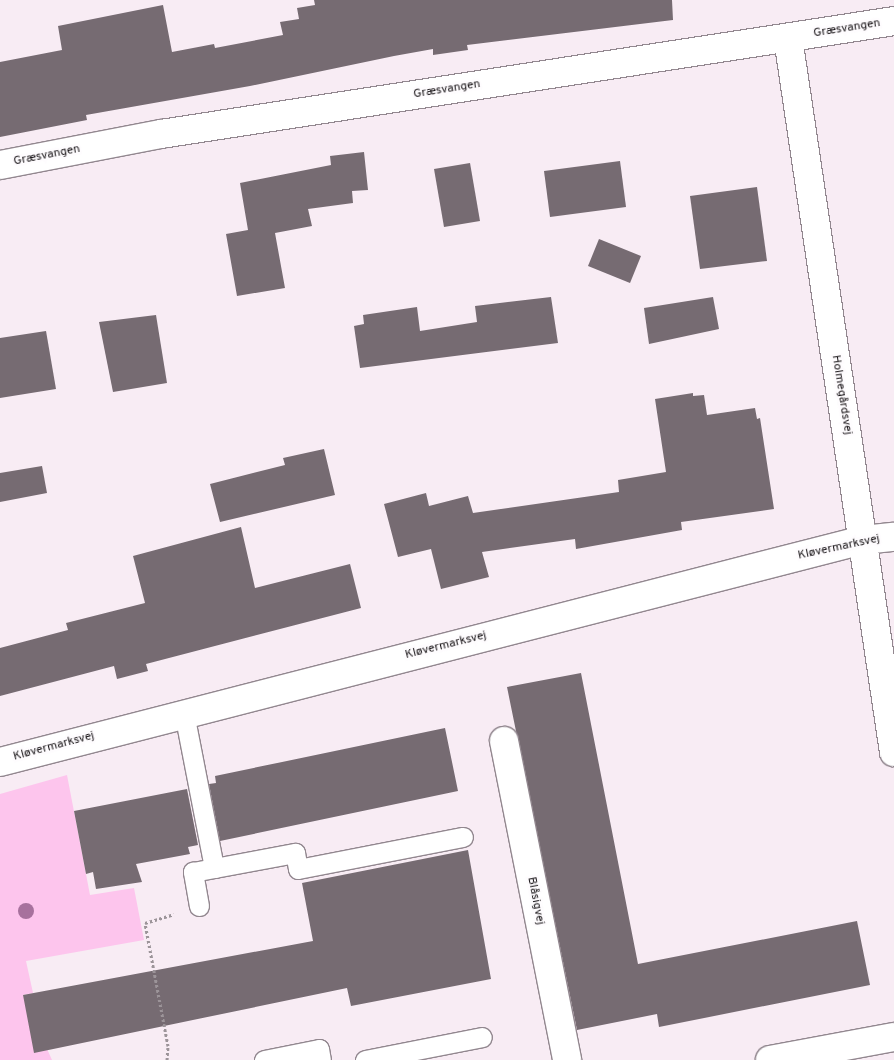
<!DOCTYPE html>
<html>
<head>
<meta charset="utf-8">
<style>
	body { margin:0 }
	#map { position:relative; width:894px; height:1060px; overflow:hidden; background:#f8ecf4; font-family:Overpass,sans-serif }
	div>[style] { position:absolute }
	.green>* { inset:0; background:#fdc5ed }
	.building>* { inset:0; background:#766b72 }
	.path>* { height:3px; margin-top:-1.5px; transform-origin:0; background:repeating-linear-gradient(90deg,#9c9499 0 2.5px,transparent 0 5px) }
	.roads { filter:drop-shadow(1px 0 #92878f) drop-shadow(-1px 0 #92878f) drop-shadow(0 1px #92878f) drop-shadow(0 -1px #92878f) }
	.lane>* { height:19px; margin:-9.5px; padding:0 9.5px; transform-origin:9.5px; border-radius:9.5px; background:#fff }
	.street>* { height:28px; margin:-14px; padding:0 14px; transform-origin:14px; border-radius:14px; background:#fff }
	.trees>* { width:16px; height:16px; margin:-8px; border-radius:50%; background:#a7719d }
	span { translate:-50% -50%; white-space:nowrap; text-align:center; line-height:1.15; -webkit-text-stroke:5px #fefcfe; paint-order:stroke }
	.street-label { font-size:12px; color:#161215 }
</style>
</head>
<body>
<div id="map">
	<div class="green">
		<div style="clip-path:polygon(67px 775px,90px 895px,134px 888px,144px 940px,26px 961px,33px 993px,23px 995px,52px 1060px,0 1060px,0 794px)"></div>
	</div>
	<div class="building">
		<div style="clip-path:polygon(314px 0,672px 0,673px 20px,467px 45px,468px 50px,433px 55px,433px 49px,394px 56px,250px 86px,86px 115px,87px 120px,0 137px,0 62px,62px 50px,58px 26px,163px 5px,172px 52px,214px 44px,215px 48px,283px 35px,280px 22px,299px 19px,297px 8px,315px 5px)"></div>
		<div style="clip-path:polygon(364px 152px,368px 190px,352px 191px,353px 203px,308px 209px,312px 226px,275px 233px,285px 288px,237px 296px,226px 234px,248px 230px,240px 183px,331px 165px,330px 156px)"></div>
		<div style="clip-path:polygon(620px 161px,626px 207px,550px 217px,544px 171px)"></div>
		<div style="clip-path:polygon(470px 163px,480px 221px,444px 227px,434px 169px)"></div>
		<div style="clip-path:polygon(757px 187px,767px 261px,700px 269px,690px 196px)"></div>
		<div style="clip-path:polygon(599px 239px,641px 256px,630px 283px,588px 266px)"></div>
		<div style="clip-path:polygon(551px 297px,558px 343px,360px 368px,354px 326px,364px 324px,363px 315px,417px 307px,420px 331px,477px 322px,475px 306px)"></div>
		<div style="clip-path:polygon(713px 297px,719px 329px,649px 344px,644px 308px)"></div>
		<div style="clip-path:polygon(156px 315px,167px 383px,113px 392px,99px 322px)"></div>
		<div style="clip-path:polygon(46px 331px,56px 389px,0 398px,0 338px)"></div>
		<div style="clip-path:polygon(693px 393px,693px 396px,704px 395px,707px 415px,755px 408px,757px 419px,760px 418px,774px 509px,681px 522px,682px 530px,576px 549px,575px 539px,482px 552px,489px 577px,441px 589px,431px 549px,398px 557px,384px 504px,426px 493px,429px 506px,468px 496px,473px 513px,619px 492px,618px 480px,666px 472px,655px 399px)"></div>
		<div style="clip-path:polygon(324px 449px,335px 495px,220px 522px,210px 484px,285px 465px,283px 458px)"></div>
		<div style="clip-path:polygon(42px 466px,47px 493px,0 502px,0 473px)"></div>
		<div style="clip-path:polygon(241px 527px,255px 588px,350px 564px,361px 608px,146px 664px,148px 671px,117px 679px,114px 666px,0 696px,0 648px,68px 630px,66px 623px,145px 603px,133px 556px)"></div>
		<div style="clip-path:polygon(581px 673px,638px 964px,857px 921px,870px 985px,659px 1027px,657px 1014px,577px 1030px,507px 687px)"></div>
		<div style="clip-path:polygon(445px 728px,458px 791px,220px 841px,209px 784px,216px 783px,215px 776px)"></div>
		<div style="clip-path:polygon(187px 789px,198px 845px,188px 847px,190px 854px,136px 864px,142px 882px,96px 889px,93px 872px,86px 874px,74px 811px)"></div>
		<div style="clip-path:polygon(468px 850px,491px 979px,351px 1006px,347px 988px,34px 1053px,23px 995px,313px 941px,302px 883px)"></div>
	</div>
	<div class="path">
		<div style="left:167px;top:1060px;width:14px;rotate:-86deg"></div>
		<div style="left:168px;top:1046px;width:125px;rotate:-100.6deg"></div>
		<div style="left:145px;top:923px;width:30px;rotate:-17deg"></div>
	</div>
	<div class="roads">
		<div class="lane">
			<div style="left:184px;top:713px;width:158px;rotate:79deg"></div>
			<div style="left:199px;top:906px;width:35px;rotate:-100deg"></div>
			<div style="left:193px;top:872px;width:104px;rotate:-10.6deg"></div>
			<div style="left:295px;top:853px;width:16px;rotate:79deg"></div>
			<div style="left:298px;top:869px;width:168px;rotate:-11deg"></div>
			<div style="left:264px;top:1060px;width:56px;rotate:-11.3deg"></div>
			<div style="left:319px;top:1049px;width:11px;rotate:80deg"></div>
			<div style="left:365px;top:1060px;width:119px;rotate:-11.1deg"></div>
		</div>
		<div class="street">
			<div style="left:788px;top:38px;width:722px;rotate:81.56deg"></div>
			<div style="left:0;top:165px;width:164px;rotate:-10.9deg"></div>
			<div style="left:161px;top:134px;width:742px;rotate:-8.76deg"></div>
			<div style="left:504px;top:741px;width:325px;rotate:78.8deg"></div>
			<div style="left:0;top:762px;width:891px;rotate:-14.43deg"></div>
			<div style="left:863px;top:540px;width:31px;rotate:-6deg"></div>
			<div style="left:770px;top:1060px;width:126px;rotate:-10.5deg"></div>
		</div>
	</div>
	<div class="trees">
		<div style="left:26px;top:911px"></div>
	</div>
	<div class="street-label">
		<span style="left:847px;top:29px;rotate:-9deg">Græsvangen</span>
		<span style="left:447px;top:90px;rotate:-9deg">Græsvangen</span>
		<span style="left:47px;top:156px;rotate:-11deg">Græsvangen</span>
		<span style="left:841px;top:395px;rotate:81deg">Holmegårdsvej</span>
		<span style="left:839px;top:548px;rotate:-12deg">Kløvermarksvej</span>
		<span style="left:446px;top:646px;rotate:-14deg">Kløvermarksvej</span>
		<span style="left:54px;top:747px;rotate:-15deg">Kløvermarksvej</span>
		<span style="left:535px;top:901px;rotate:79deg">Blåsigvej</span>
	</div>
</div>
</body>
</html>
